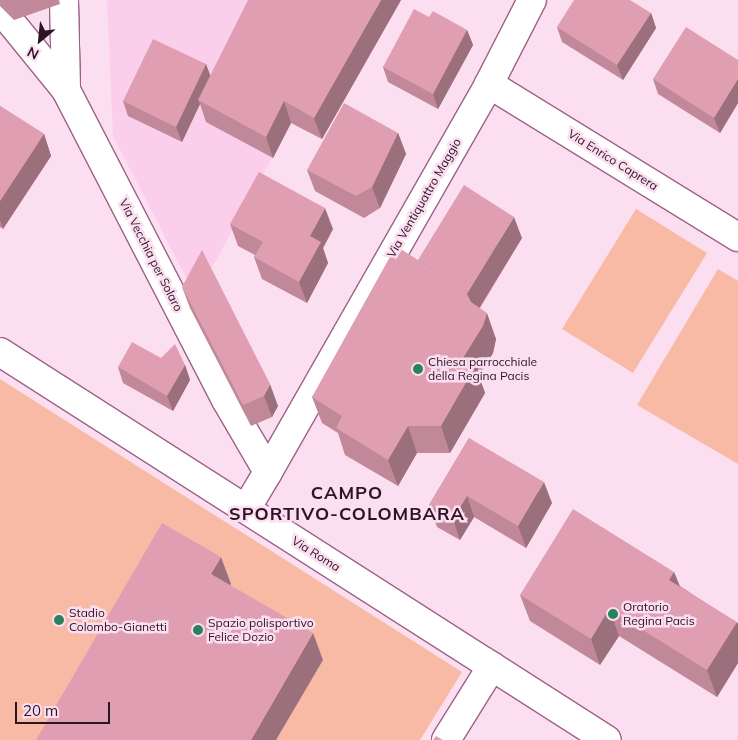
<!DOCTYPE html>
<html>
<head>
<meta charset="utf-8">
<style>
	body { margin:0 }
	#map { position:relative; width:738px; height:740px; overflow:hidden; background:#fbdff0; font-family:Mulish,sans-serif }
	div>[style] { position:absolute }
	.built>* { inset:0; background:#fbceeb }
	.green>* { inset:0; background:#f8baa5 }
	.roads { filter:drop-shadow(1px 0 #9d6189) drop-shadow(-1px 0 #9d6189) drop-shadow(0 1px #9d6189) drop-shadow(0 -1px #9d6189) }
	.minor>* { height:28px; margin:-14px; padding:0 14px; transform-origin:14px; border-radius:14px; background:#fff }
	.wall>* { inset:0; background:#c08898 }
	.shaded-wall>* { inset:0; background:#9c6f7c }
	.building>* { inset:0; background:#df9eb1 }
	.dots>* { width:14px; height:14px; translate:-50% -50%; box-sizing:border-box; border:2px solid #fbdff0; border-radius:50% }
	span { translate:-50% -50%; white-space:nowrap; text-align:center; line-height:1.15; -webkit-text-stroke:5px #fbdff0; paint-order:stroke }
	.street-label { font-size:12px; color:#2d1425 }
	.poi-label { font-size:12px; color:#2d1425 }
	.left { translate:0 -50%; text-align:left }
	.district-label { font-size:18px; color:#2d1425; font-weight:700; letter-spacing:1px }
	.north { position:absolute; left:15px; top:15px; width:50px; height:50px; -webkit-text-stroke:4px #fbdff0; paint-order:stroke; rotate:208deg; font-size:14px; font-weight:700; line-height:20px; text-align:center; color:#2d1425 }
	.north::after { content:''; display:block; margin:auto; width:18px; height:22px; background:#2d1425; clip-path:polygon(50% 0,100% 100%,50% 72%,0 100%) }
	.scale { position:absolute; left:15px; top:702px; width:95px; height:22px; box-sizing:border-box; border:2px solid #2d1425; border-top:0; padding-left:6px; font-size:15px; line-height:18px; white-space:nowrap; color:#2d1425; -webkit-text-stroke:4px #fbdff0; paint-order:stroke }
</style>
</head>
<body>
<div id="map">
	<div class="built">
		<div style="clip-path:polygon(107px 0,401px 0,322px 139px,291px 123px,196px 297px,113px 136px)"></div>
	</div>
	<div class="green">
		<div style="clip-path:polygon(636px 209px,707px 253px,633px 373px,562px 329px)"></div>
		<div style="clip-path:polygon(718px 269px,738px 281px,738px 464px,637px 405px)"></div>
		<div style="clip-path:polygon(0 379px,462px 672px,420px 740px,0 740px)"></div>
	</div>
	<div class="roads">
		<div class="minor">
			<div style="left:64px;top:0;width:90px;rotate:88.7deg"></div>
			<div style="left:0;top:9px;width:104px;rotate:50.8deg"></div>
			<div style="left:66px;top:90px;width:349px;rotate:62.7deg"></div>
			<div style="left:226px;top:400px;width:83px;rotate:59.7deg"></div>
			<div style="left:268px;top:472px;width:43px;rotate:120.7deg"></div>
			<div style="left:489px;top:84px;width:292px;rotate:31.6deg"></div>
			<div style="left:0;top:352px;width:720px;rotate:32.59deg"></div>
			<div style="left:268px;top:472px;width:447px;rotate:-60.3deg"></div>
			<div style="left:489px;top:84px;width:94px;rotate:-62.9deg"></div>
			<div style="left:446px;top:740px;width:87px;rotate:-58.1deg"></div>
		</div>
	</div>
	<div class="wall">
		<div style="clip-path:polygon(0 0,59px 0,60px 4px,14px 20px,0 6px)"></div>
		<div style="clip-path:polygon(401px 0,322px 139px,291px 123px,273px 158px,206px 122px,200px 104px,182px 142px,128px 116px,123px 101px,206px 64px,210px 76px)"></div>
		<div style="clip-path:polygon(651px 13px,656px 28px,623px 80px,562px 42px,557px 27px)"></div>
		<div style="clip-path:polygon(429px 17px,467px 30px,473px 45px,438px 109px,388px 82px,383px 67px)"></div>
		<div style="clip-path:polygon(738px 60px,738px 103px,720px 133px,658px 94px,653px 79px)"></div>
		<div style="clip-path:polygon(0 106px,44px 134px,51px 156px,3px 229px,0 227px)"></div>
		<div style="clip-path:polygon(398px 133px,406px 154px,380px 208px,364px 218px,315px 191px,307px 170px)"></div>
		<div style="clip-path:polygon(230px 224px,333px 229px,323px 248px,328px 263px,307px 303px,262px 279px,254px 257px,255px 255px,238px 246px)"></div>
		<div style="clip-path:polygon(522px 238px,480px 308px,496px 339px,493px 353px,479px 376px,485px 393px,450px 453px,417px 453px,398px 486px,345px 455px,338px 433px,322px 423px,312px 397px,418px 260px)"></div>
		<div style="clip-path:polygon(182px 287px,278px 406px,272px 417px,251px 426px,190px 308px)"></div>
		<div style="clip-path:polygon(185px 365px,190px 380px,173px 411px,123px 383px,118px 367px)"></div>
		<div style="clip-path:polygon(469px 438px,552px 503px,526px 548px,474px 517px,460px 540px,437px 527px,429px 505px)"></div>
		<div style="clip-path:polygon(674px 572px,680px 586px,738px 624px,738px 663px,717px 697px,619px 636px,600px 665px,530px 621px,520px 595px)"></div>
	</div>
	<div class="shaded-wall">
		<div style="clip-path:polygon(381px 0,401px 0,322px 139px,314px 118px)"></div>
		<div style="clip-path:polygon(651px 13px,656px 28px,623px 80px,617px 65px)"></div>
		<div style="clip-path:polygon(467px 30px,473px 45px,438px 109px,433px 94px)"></div>
		<div style="clip-path:polygon(206px 64px,212px 80px,198px 100px,200px 104px,182px 142px,176px 127px)"></div>
		<div style="clip-path:polygon(738px 79px,738px 103px,720px 133px,714px 118px)"></div>
		<div style="clip-path:polygon(284px 101px,291px 123px,273px 158px,266px 137px)"></div>
		<div style="clip-path:polygon(398px 133px,406px 154px,380px 208px,372px 187px)"></div>
		<div style="clip-path:polygon(44px 134px,51px 156px,3px 229px,0 220px,0 201px)"></div>
		<div style="clip-path:polygon(325px 208px,333px 229px,323px 248px,328px 263px,307px 303px,299px 282px,310px 236px)"></div>
		<div style="clip-path:polygon(514px 217px,522px 238px,474px 316px,466px 295px)"></div>
		<div style="clip-path:polygon(487px 313px,496px 339px,493px 353px,479px 376px,485px 393px,450px 453px,441px 426px,463px 358px)"></div>
		<div style="clip-path:polygon(185px 365px,190px 380px,173px 411px,167px 396px)"></div>
		<div style="clip-path:polygon(270px 384px,278px 406px,272px 417px,264px 396px)"></div>
		<div style="clip-path:polygon(408px 426px,417px 453px,398px 486px,388px 460px)"></div>
		<div style="clip-path:polygon(544px 482px,552px 503px,526px 548px,518px 526px)"></div>
		<div style="clip-path:polygon(467px 496px,474px 517px,460px 540px,453px 519px)"></div>
		<div style="clip-path:polygon(221px 557px,231px 584px,221px 601px,211px 574px)"></div>
		<div style="clip-path:polygon(674px 572px,684px 598px,669px 580px)"></div>
		<div style="clip-path:polygon(609px 609px,619px 636px,600px 665px,591px 639px)"></div>
		<div style="clip-path:polygon(737px 622px,738px 624px,738px 663px,717px 697px,707px 670px)"></div>
		<div style="clip-path:polygon(313px 633px,323px 660px,276px 740px,251px 740px)"></div>
	</div>
	<div class="building">
		<div style="clip-path:polygon(248px 0,381px 0,314px 118px,284px 101px,266px 137px,198px 100px)"></div>
		<div style="clip-path:polygon(574px 0,630px 0,651px 13px,617px 65px,557px 27px)"></div>
		<div style="clip-path:polygon(414px 9px,429px 17px,433px 11px,467px 30px,433px 94px,383px 67px)"></div>
		<div style="clip-path:polygon(686px 27px,738px 60px,738px 79px,714px 118px,653px 79px)"></div>
		<div style="clip-path:polygon(153px 39px,206px 64px,176px 127px,123px 101px)"></div>
		<div style="clip-path:polygon(344px 103px,398px 133px,372px 187px,356px 196px,307px 170px)"></div>
		<div style="clip-path:polygon(0 106px,44px 134px,0 201px)"></div>
		<div style="clip-path:polygon(259px 172px,325px 208px,310px 236px,321px 242px,299px 282px,254px 257px,263px 242px,230px 224px)"></div>
		<div style="clip-path:polygon(464px 185px,514px 217px,467px 294px,465px 290px,418px 260px)"></div>
		<div style="clip-path:polygon(396px 246px,465px 290px,471px 302px,487px 313px,483px 326px,463px 358px,475px 367px,441px 426px,408px 426px,388px 460px,336px 428px,342px 416px,312px 397px)"></div>
		<div style="clip-path:polygon(202px 250px,270px 384px,264px 396px,243px 405px,182px 287px)"></div>
		<div style="clip-path:polygon(132px 342px,161px 358px,175px 344px,185px 365px,167px 396px,118px 367px)"></div>
		<div style="clip-path:polygon(469px 438px,544px 482px,518px 526px,467px 496px,453px 519px,429px 505px)"></div>
		<div style="clip-path:polygon(573px 509px,674px 572px,669px 580px,737px 622px,707px 670px,609px 609px,591px 639px,520px 595px)"></div>
		<div style="clip-path:polygon(162px 523px,221px 557px,211px 574px,313px 633px,251px 740px,36px 740px)"></div>
		<div style="clip-path:polygon(436px 736px,443px 740px,433px 740px)"></div>
	</div>
	<div class="dots">
		<div style="left:418px;top:369px;background:#26835a"></div>
		<div style="left:613px;top:614px;background:#26835a"></div>
		<div style="left:59px;top:620px;background:#26835a"></div>
		<div style="left:198px;top:630px;background:#26835a"></div>
	</div>
	<div class="street-label">
		<span style="left:613px;top:160px;rotate:32deg">Via Enrico Caprera</span>
		<span style="left:424px;top:198px;rotate:-60deg">Via Ventiquattro Maggio</span>
		<span style="left:151px;top:255px;rotate:63deg">Via Vecchia per Solaro</span>
		<span style="left:316px;top:554px;rotate:32deg">Via Roma</span>
	</div>
	<div class="poi-label">
		<span class="left" style="left:428px;top:369px">Chiesa parrocchiale<br>della Regina Pacis</span>
		<span class="left" style="left:623px;top:614px">Oratorio<br>Regina Pacis</span>
		<span class="left" style="left:69px;top:620px">Stadio<br>Colombo-Gianetti</span>
		<span class="left" style="left:208px;top:630px">Spazio polisportivo<br>Felice Dozio</span>
	</div>
	<div class="district-label">
		<span style="left:347px;top:504px">CAMPO<br>SPORTIVO-COLOMBARA</span>
	</div>
	<div class="north">N</div>
	<div class="scale">20 m</div>
</div>
</body>
</html>
